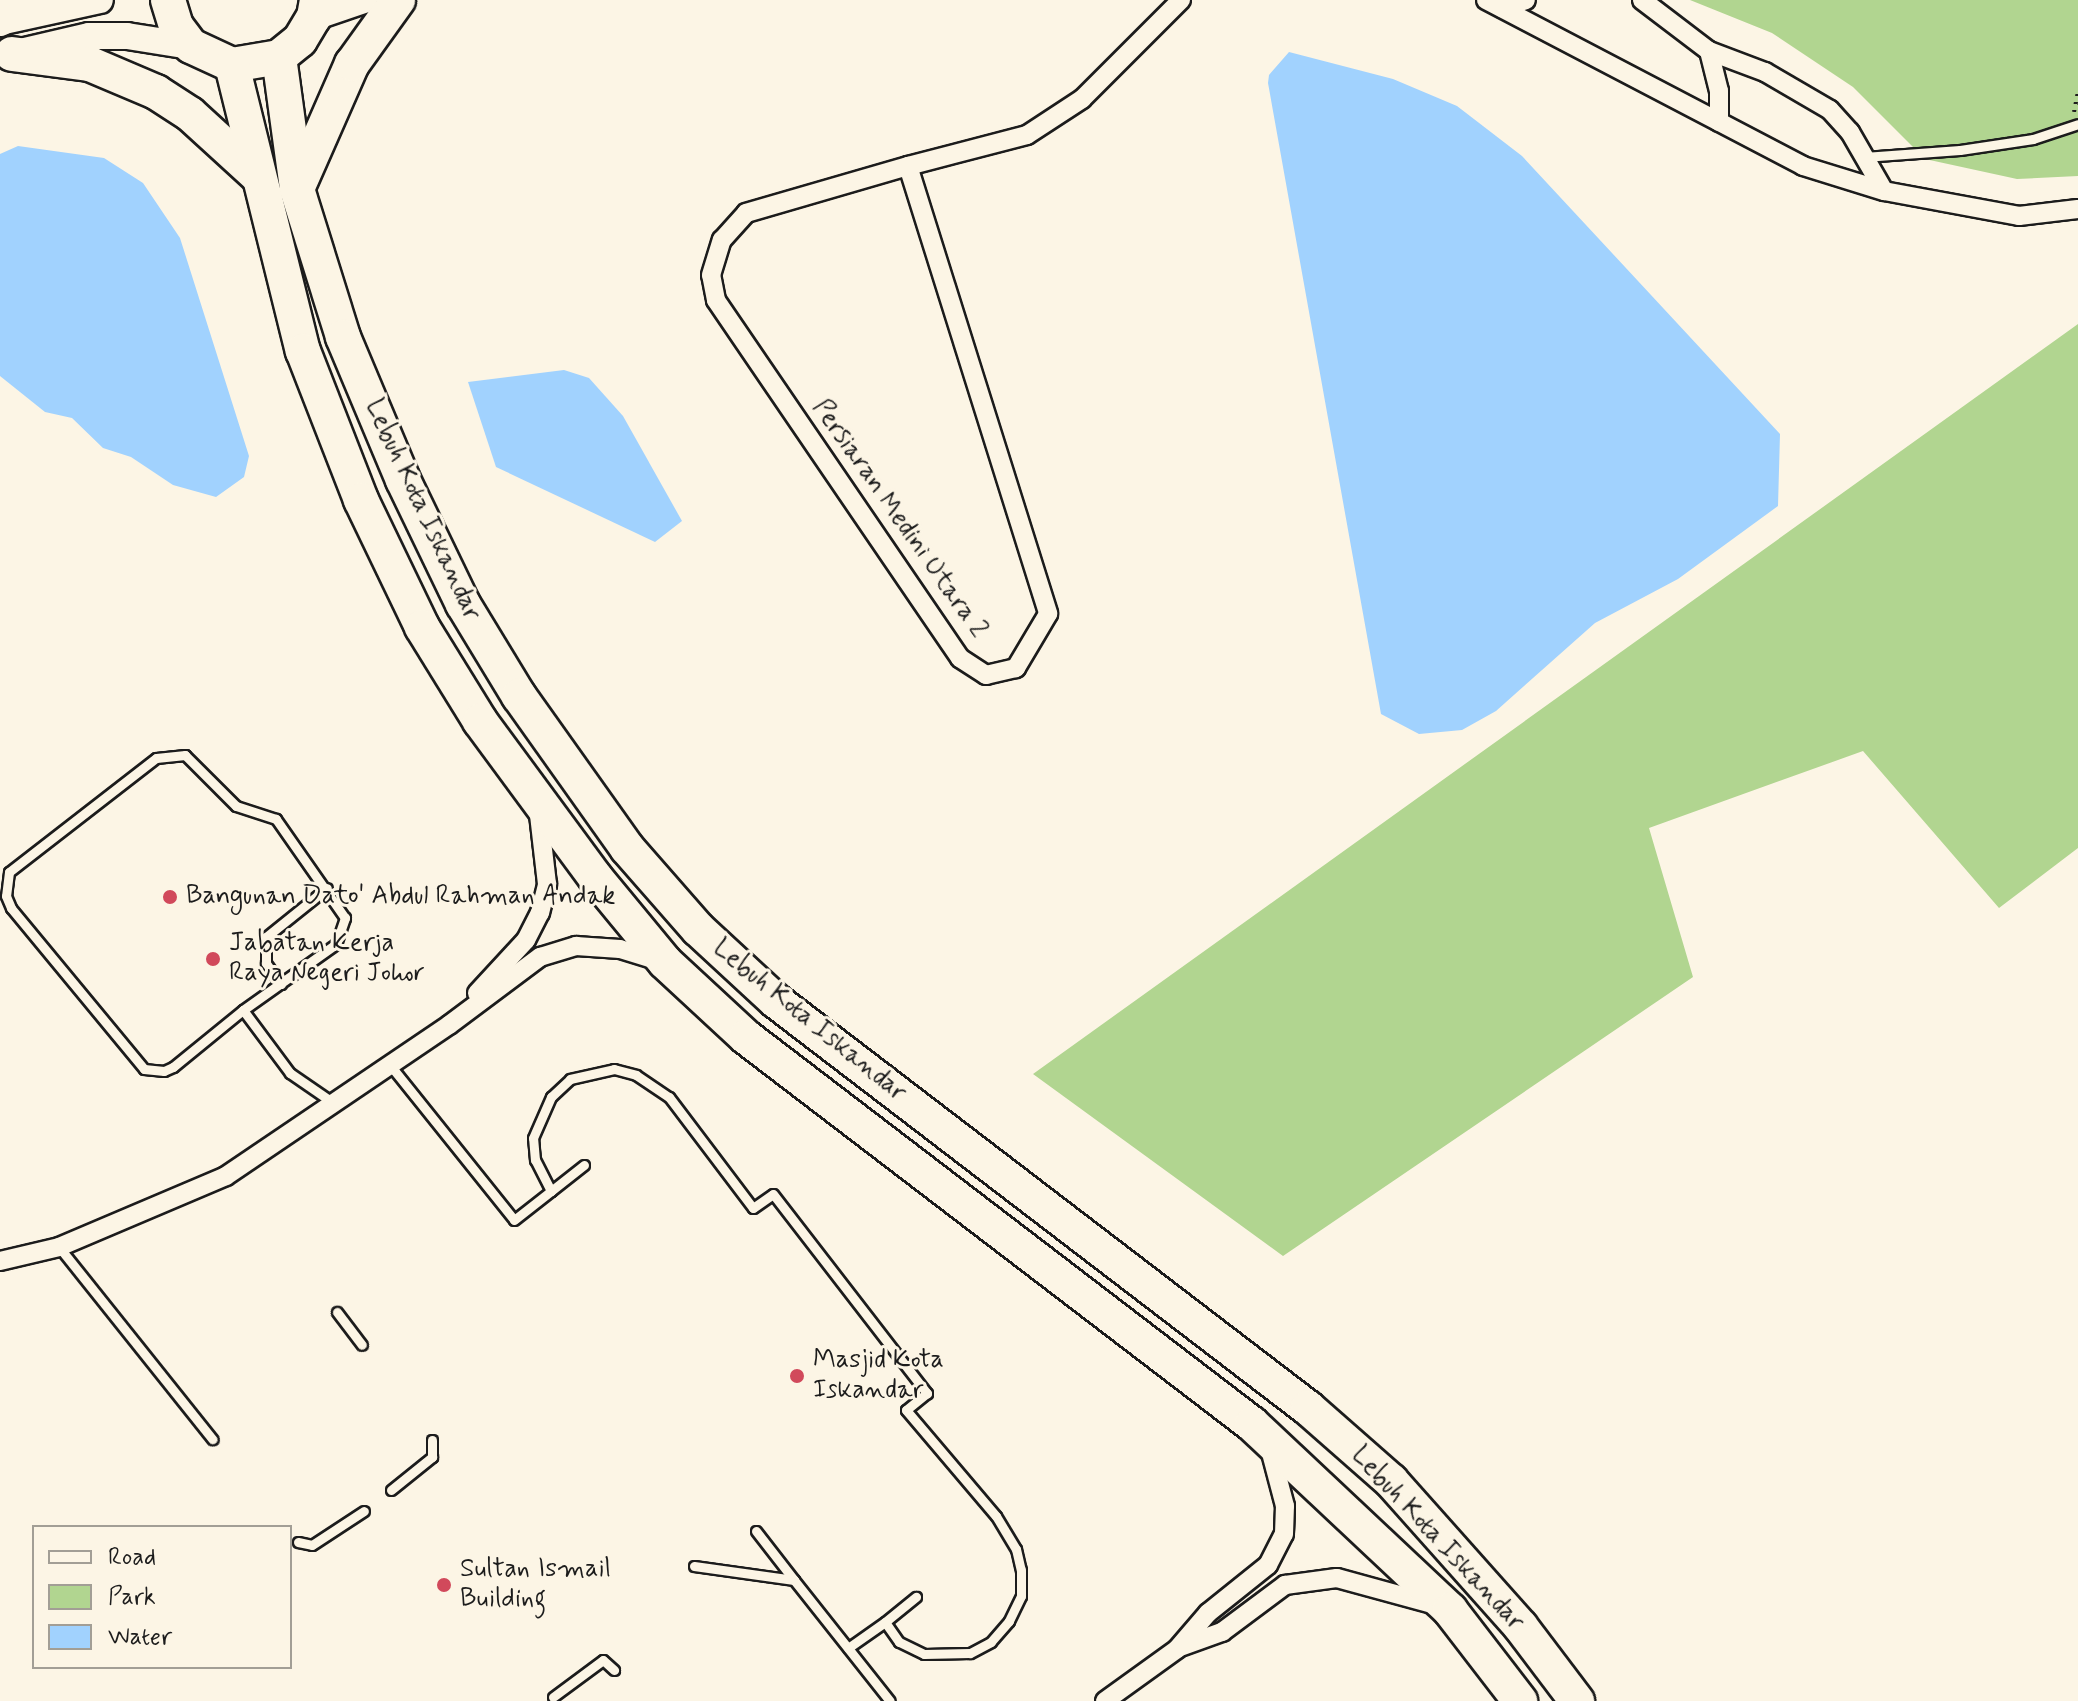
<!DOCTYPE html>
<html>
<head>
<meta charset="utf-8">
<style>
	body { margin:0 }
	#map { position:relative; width:2078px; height:1701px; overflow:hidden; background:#fcf5e5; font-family:Mynerve,sans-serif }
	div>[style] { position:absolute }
	.green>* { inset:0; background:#b1d590 }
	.water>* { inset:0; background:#a1d2fe }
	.path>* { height:4px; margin-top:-2px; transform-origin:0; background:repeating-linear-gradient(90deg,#1c1c1c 0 2px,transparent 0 8px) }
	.roads { filter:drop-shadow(2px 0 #1c1c1c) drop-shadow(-2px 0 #1c1c1c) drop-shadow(0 2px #1c1c1c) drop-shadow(0 -2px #1c1c1c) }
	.lane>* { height:9px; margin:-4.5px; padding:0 4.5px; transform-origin:4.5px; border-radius:4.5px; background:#fcf5e5 }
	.street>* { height:18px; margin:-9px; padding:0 9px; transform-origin:9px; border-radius:9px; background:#fcf5e5 }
	.secondary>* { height:26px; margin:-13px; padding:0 13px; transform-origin:13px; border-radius:13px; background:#fcf5e5 }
	.highway>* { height:34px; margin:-17px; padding:0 17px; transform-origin:17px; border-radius:17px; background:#fcf5e5 }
	.dots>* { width:22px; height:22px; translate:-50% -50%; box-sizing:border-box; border:4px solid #fcf5e5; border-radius:50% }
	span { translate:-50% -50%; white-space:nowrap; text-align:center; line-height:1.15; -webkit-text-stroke:6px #fcf5e5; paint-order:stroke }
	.street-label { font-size:26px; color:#1c1c1c }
	.poi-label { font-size:26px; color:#1c1c1c }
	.left { translate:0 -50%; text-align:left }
	.legend { position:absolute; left:32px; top:1525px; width:260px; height:144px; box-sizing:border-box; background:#fcf5e5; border:2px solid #a29e95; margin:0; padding:10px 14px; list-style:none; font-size:24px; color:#1c1c1c }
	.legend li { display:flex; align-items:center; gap:16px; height:40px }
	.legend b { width:40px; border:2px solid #a29e95 }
</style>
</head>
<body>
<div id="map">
	<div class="green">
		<div style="clip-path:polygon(1690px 0,2078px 0,2078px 176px,2017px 179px,1925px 159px,1853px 87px,1772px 33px)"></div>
		<div style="clip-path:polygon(2078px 324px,2078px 848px,1999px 908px,1863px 751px,1649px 828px,1693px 977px,1283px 1256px,1033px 1074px)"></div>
	</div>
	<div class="water">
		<div style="clip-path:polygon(1289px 52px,1393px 79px,1457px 106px,1522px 156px,1780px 434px,1778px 506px,1678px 579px,1595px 623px,1496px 711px,1462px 730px,1419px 734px,1381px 714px,1268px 83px,1269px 75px)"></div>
		<div style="clip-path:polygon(18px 146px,104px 158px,143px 183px,180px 238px,249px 456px,244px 477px,216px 497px,173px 485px,131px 457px,103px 448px,72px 418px,45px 412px,0 376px,0 154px)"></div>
		<div style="clip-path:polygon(564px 370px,589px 378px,623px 416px,682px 521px,655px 542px,496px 467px,468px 382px)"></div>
	</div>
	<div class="path">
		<div style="left:2074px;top:112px;width:21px;rotate:-79deg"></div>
	</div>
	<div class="roads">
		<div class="lane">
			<div style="left:1864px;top:157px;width:96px;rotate:-4.2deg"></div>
			<div style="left:1960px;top:150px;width:74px;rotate:-8.6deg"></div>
			<div style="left:2033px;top:139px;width:47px;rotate:-18.4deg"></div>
			<div style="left:281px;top:984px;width:26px;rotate:-126deg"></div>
			<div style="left:266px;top:963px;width:26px;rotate:-90deg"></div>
			<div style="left:266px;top:937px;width:78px;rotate:-38.8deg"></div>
			<div style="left:243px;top:1010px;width:114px;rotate:-35.4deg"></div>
			<div style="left:336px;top:944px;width:28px;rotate:-71deg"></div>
			<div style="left:345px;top:918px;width:121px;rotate:-124.9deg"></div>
			<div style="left:276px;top:819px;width:42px;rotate:-162deg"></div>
			<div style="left:236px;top:806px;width:72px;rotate:-135deg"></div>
			<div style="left:185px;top:755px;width:29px;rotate:174deg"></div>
			<div style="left:156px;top:758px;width:186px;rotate:142.2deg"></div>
			<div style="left:9px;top:872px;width:24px;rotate:97deg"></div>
			<div style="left:6px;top:896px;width:13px;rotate:67deg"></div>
			<div style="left:11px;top:908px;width:209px;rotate:50.4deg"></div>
			<div style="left:144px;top:1069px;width:20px;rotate:6deg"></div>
			<div style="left:164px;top:1071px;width:10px;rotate:-24deg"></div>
			<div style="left:173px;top:1067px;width:90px;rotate:-39.2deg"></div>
			<div style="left:243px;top:1010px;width:79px;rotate:53.3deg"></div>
			<div style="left:290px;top:1073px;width:55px;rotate:34.6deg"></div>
			<div style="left:390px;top:1065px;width:198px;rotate:51.3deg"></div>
			<div style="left:514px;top:1220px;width:47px;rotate:-38.1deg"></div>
			<div style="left:551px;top:1191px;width:35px;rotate:-117deg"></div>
			<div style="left:535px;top:1160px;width:22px;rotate:-95deg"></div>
			<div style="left:533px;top:1138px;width:45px;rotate:-66.3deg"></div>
			<div style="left:551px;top:1097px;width:26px;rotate:-43deg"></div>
			<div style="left:570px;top:1079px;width:45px;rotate:-12.8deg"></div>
			<div style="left:614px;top:1069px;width:23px;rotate:15deg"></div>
			<div style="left:636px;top:1075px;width:40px;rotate:34deg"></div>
			<div style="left:669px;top:1097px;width:139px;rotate:52.9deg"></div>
			<div style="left:753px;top:1208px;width:24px;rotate:-35deg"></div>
			<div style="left:773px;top:1194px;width:252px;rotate:52.3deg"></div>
			<div style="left:927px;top:1393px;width:27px;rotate:141deg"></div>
			<div style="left:906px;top:1410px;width:139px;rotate:49.7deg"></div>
			<div style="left:996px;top:1516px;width:39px;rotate:59deg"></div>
			<div style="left:1016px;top:1549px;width:22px;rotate:77deg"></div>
			<div style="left:1021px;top:1570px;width:26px;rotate:90deg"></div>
			<div style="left:1021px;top:1596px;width:28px;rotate:116deg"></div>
			<div style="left:1009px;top:1621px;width:28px;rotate:131deg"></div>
			<div style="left:991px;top:1642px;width:24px;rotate:152deg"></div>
			<div style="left:970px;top:1653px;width:46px;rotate:178.8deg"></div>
			<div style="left:924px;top:1654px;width:28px;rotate:-154deg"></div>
			<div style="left:899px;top:1642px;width:24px;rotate:-125deg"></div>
			<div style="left:885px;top:1622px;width:45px;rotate:144.9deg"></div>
			<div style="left:551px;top:1191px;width:42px;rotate:-38.2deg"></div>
			<div style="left:59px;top:1247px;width:246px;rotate:51.4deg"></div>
			<div style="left:337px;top:1312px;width:41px;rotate:52.9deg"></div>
			<div style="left:391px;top:1490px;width:53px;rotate:-38.8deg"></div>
			<div style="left:432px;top:1457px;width:17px;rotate:-90deg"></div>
			<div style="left:756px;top:1531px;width:62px;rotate:52.2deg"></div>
			<div style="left:298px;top:1542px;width:14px;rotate:12deg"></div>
			<div style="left:312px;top:1545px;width:62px;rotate:-33.2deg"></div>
			<div style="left:694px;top:1566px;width:101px;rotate:8deg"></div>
			<div style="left:794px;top:1580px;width:154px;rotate:51.6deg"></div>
			<div style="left:885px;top:1622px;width:40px;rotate:-39deg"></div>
			<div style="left:553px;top:1697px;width:62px;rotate:-36.5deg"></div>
			<div style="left:603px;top:1660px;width:15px;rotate:42deg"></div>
		</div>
		<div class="street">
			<div style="left:1486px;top:0;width:358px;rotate:27.6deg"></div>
			<div style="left:1803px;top:166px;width:85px;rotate:17.2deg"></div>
			<div style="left:1884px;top:191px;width:137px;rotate:10.5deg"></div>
			<div style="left:2019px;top:216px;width:59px;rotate:-6.8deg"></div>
			<div style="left:1642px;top:0;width:84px;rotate:37.3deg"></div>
			<div style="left:1709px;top:51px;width:60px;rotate:20.6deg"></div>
			<div style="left:1765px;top:72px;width:75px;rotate:30.3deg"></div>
			<div style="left:1830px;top:110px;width:30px;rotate:48deg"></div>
			<div style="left:1850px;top:132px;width:68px;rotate:60deg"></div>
			<div style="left:1502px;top:8px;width:25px;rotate:-18deg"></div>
			<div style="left:1709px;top:51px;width:41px;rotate:76deg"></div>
			<div style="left:1719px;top:91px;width:31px;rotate:90deg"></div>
			<div style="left:908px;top:166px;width:469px;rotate:72.6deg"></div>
			<div style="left:1048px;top:614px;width:63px;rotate:120.7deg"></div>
			<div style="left:1016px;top:668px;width:31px;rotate:167deg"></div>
			<div style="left:986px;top:675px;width:31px;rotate:-147deg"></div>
			<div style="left:960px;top:658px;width:433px;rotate:-124.3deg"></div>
			<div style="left:716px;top:300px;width:25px;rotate:-101deg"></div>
			<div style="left:711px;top:275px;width:37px;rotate:-73deg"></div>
			<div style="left:722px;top:240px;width:36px;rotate:-48deg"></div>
			<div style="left:746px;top:213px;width:169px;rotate:-16.2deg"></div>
			<div style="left:908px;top:166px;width:123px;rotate:-14.6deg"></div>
			<div style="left:1027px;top:135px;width:66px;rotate:-33.2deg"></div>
			<div style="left:1082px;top:99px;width:140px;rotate:-45deg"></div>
			<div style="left:477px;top:993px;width:72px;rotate:-47.2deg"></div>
			<div style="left:526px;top:940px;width:30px;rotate:-63deg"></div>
			<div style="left:540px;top:913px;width:30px;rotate:-76deg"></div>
			<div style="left:547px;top:884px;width:69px;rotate:-96.6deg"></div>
			<div style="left:0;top:1261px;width:61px;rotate:-13.3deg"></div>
			<div style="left:59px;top:1247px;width:181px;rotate:-23deg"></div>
			<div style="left:226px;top:1176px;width:269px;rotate:-34.1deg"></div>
			<div style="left:449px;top:1025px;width:114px;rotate:-36.8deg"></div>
			<div style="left:540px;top:957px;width:38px;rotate:-17deg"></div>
			<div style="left:576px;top:946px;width:44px;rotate:3.9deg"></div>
			<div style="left:620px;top:949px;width:39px;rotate:17deg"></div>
			<div style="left:1180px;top:1647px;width:45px;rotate:-19.7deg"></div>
			<div style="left:1222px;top:1632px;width:79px;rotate:-36.7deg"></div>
			<div style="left:1285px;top:1585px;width:52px;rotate:-7.7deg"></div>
			<div style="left:1337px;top:1578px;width:98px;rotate:15.3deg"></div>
			<div style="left:1105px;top:1701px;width:89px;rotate:-35.8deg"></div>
			<div style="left:1177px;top:1649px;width:48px;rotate:-49.3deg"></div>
			<div style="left:1208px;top:1613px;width:77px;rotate:-38.7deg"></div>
			<div style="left:1268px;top:1565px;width:35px;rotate:-63deg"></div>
			<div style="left:1284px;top:1534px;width:28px;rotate:-88deg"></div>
			<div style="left:1285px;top:1506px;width:55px;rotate:-104.8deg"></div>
		</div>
		<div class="secondary">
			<div style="left:314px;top:17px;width:53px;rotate:-18.8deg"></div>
			<div style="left:4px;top:21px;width:98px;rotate:-12.3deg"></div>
			<div style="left:25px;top:51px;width:66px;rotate:-13.2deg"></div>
			<div style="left:89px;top:36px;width:38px"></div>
			<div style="left:127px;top:36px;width:65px;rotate:8.9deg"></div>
		</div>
		<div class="highway">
			<div style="left:168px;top:0;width:27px;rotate:73deg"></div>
			<div style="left:176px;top:26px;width:25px;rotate:53deg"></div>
			<div style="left:191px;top:46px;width:45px;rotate:24.9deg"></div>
			<div style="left:232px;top:65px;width:48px;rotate:-9.7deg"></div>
			<div style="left:279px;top:57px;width:27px;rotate:-39deg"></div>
			<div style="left:300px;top:40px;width:27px;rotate:-59deg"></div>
			<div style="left:314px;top:17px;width:17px;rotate:-80deg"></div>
			<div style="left:0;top:19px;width:34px;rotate:-34deg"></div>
			<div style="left:12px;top:54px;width:79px;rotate:7.3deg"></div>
			<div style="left:90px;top:64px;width:72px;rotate:23deg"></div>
			<div style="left:156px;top:92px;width:40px;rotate:32.9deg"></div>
			<div style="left:190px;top:114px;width:93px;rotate:42.4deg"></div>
			<div style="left:279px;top:57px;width:133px;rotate:82.2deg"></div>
			<div style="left:297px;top:189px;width:155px;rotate:72.7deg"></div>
			<div style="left:343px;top:337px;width:155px;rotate:67.2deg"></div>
			<div style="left:403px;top:480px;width:138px;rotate:64.2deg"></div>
			<div style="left:463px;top:604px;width:108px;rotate:58.7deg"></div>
			<div style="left:519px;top:696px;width:186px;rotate:54.6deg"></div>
			<div style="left:627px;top:848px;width:108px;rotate:48.8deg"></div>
			<div style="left:698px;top:929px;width:106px;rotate:42.7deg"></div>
			<div style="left:776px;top:1001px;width:670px;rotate:37.42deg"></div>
			<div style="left:1308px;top:1408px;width:111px;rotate:41.3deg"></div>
			<div style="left:1391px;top:1481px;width:195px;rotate:48.3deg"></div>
			<div style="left:1521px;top:1627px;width:93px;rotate:52.9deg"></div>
			<div style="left:232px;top:65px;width:295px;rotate:76.1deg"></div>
			<div style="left:303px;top:351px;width:160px;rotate:68.7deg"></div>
			<div style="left:361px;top:500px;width:141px;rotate:64.3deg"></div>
			<div style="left:422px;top:627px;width:110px;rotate:58.3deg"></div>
			<div style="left:480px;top:721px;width:194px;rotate:53.6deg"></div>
			<div style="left:595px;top:877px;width:110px;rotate:50.5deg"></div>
			<div style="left:665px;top:962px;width:110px;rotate:42.8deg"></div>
			<div style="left:746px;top:1037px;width:637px;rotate:37.41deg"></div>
			<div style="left:1252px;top:1424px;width:272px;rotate:43.2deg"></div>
			<div style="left:1450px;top:1610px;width:115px;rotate:52.4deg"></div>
			<div style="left:297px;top:189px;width:137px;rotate:-66.3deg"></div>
			<div style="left:352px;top:64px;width:79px;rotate:-54.3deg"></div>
		</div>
	</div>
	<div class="dots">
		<div style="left:170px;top:897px;background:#d1495b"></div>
		<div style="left:213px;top:959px;background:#d1495b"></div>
		<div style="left:797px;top:1376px;background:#d1495b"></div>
		<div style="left:444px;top:1585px;background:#d1495b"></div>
	</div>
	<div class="street-label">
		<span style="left:422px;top:510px;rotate:65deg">Lebuh Kota Iskandar</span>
		<span style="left:899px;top:519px;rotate:55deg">Persiaran Medini Utara 2</span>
		<span style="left:809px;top:1021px;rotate:39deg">Lebuh Kota Iskandar</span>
		<span style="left:1437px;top:1539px;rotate:47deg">Lebuh Kota Iskandar</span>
	</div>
	<div class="poi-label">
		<span class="left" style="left:186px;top:897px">Bangunan Dato' Abdul Rahman Andak</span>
		<span class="left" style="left:229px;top:959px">Jabatan Kerja<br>Raya Negeri Johor</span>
		<span class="left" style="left:813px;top:1376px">Masjid Kota<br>Iskandar</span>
		<span class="left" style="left:460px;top:1585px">Sultan Ismail<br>Building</span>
	</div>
	<ul class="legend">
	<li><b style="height:10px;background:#fcf5e5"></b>Road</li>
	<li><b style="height:22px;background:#b1d590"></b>Park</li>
	<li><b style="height:22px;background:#a1d2fe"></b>Water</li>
	</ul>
</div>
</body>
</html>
